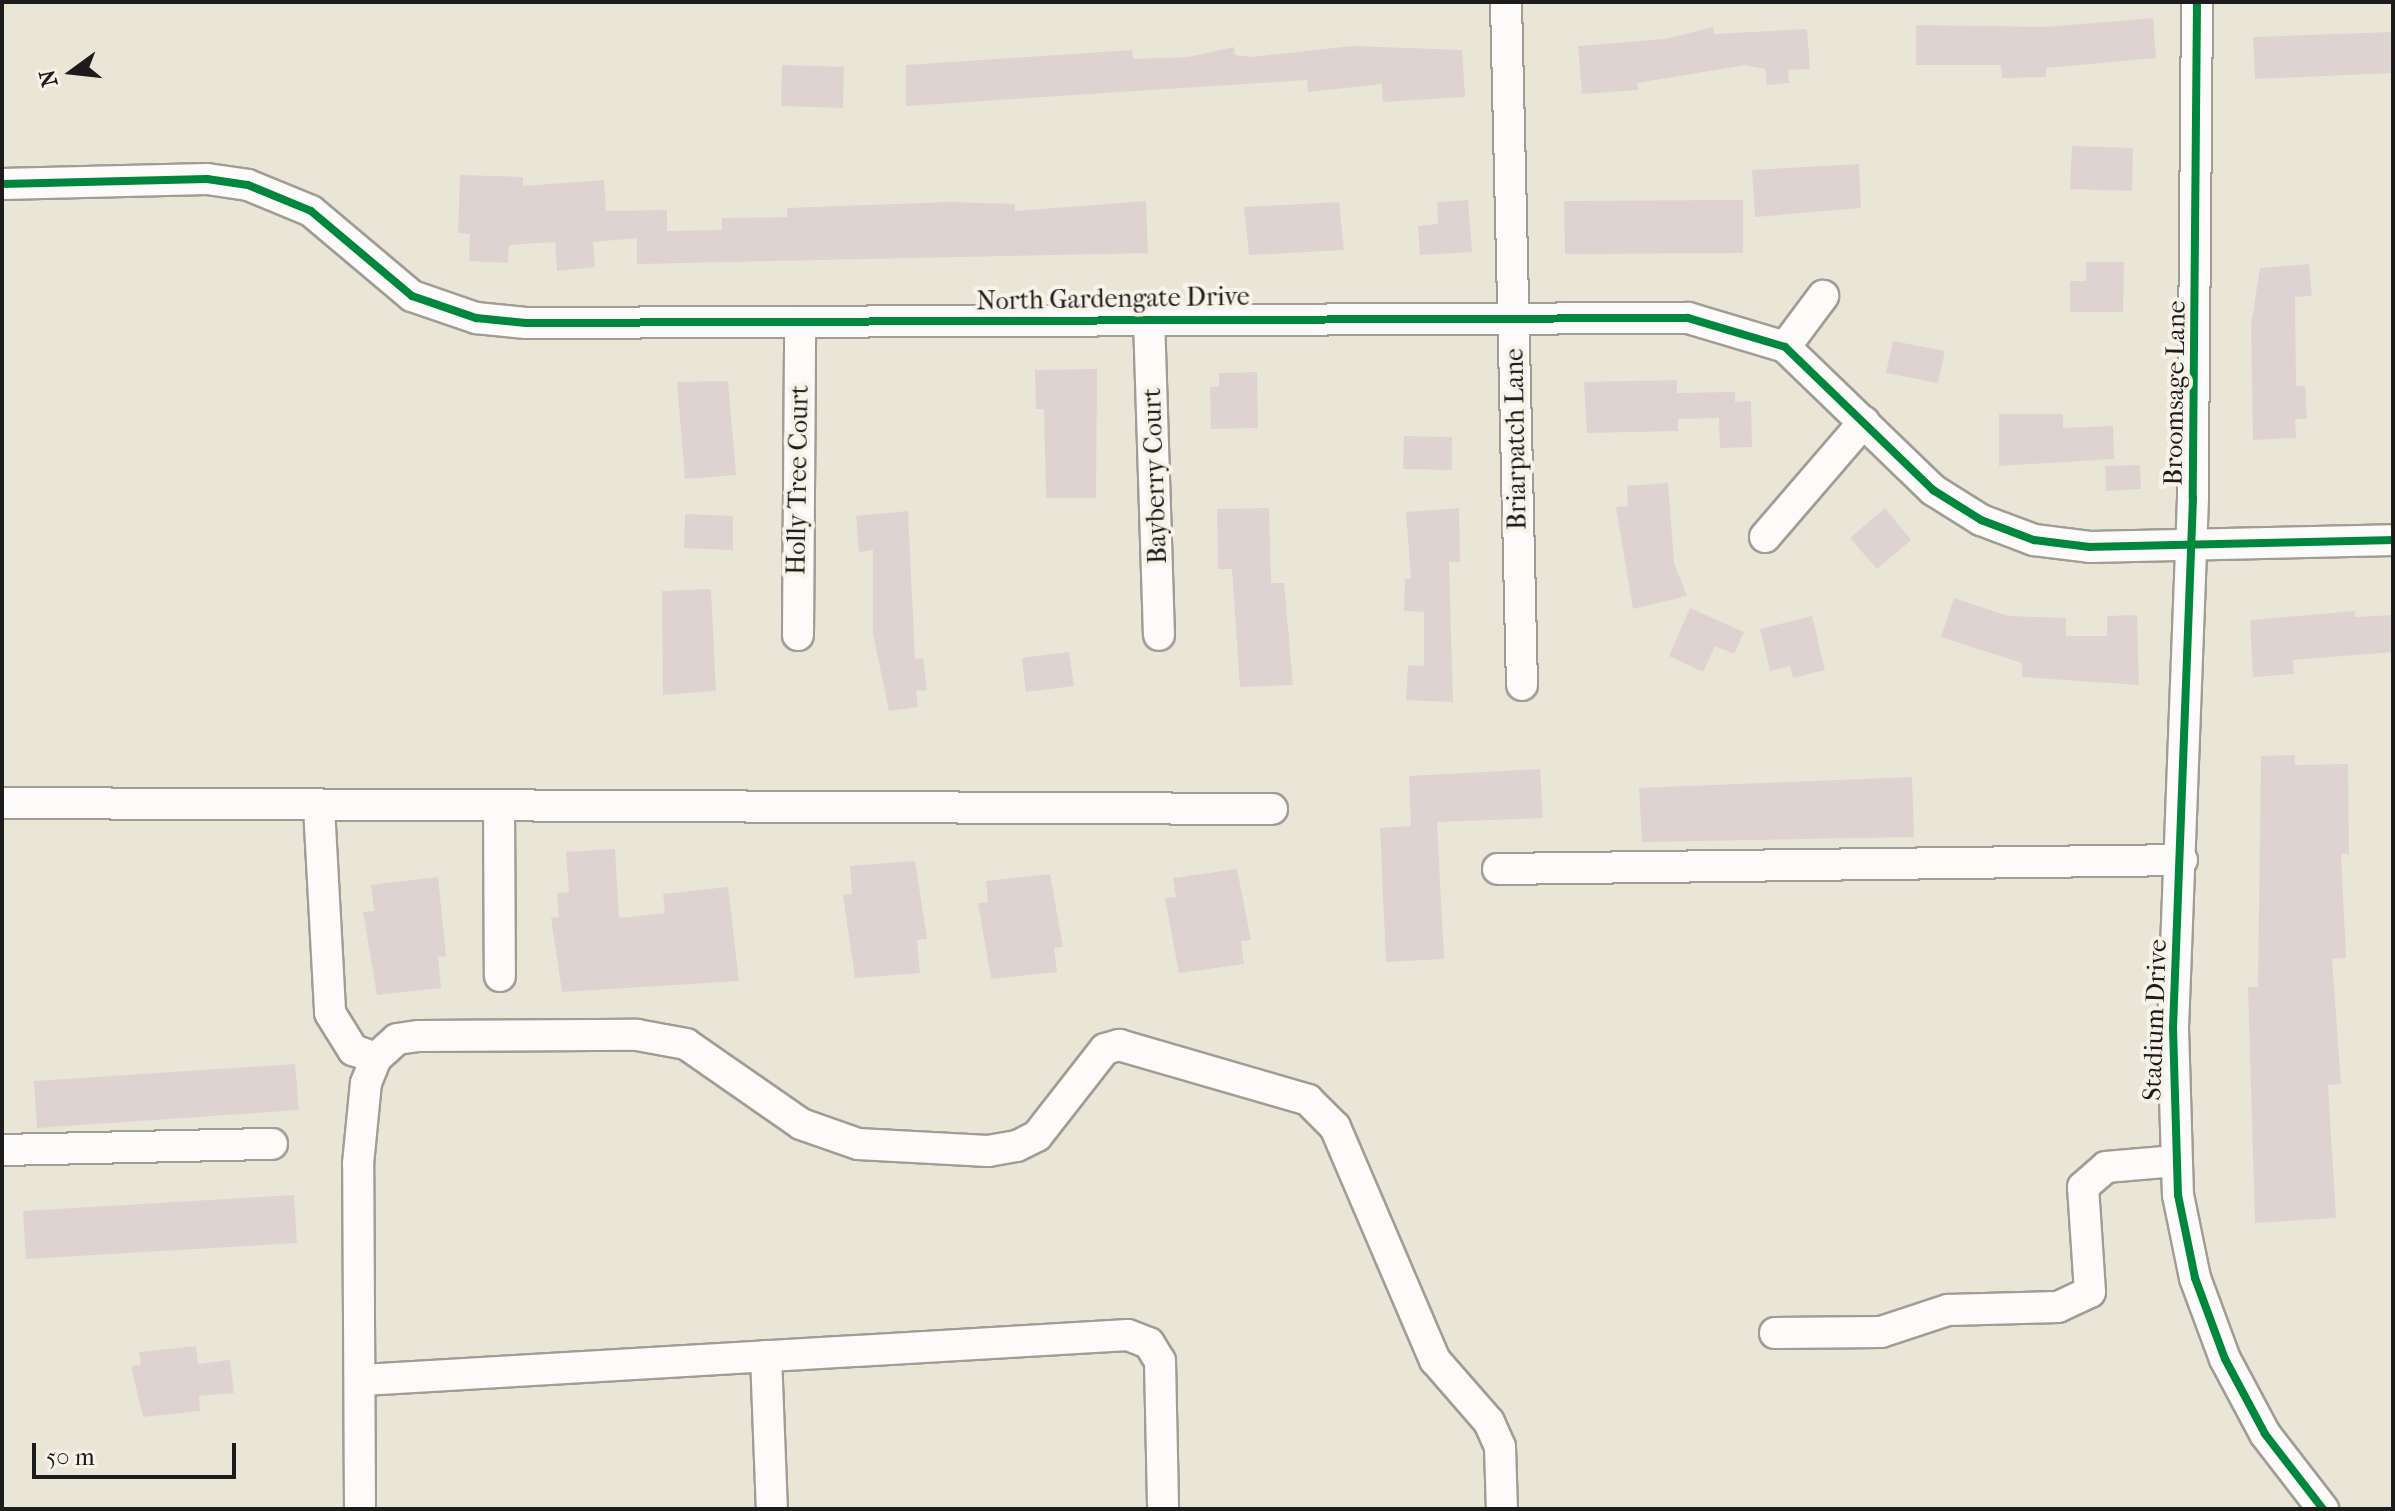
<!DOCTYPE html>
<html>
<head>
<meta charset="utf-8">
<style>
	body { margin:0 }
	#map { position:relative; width:2395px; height:1511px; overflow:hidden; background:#e9e6d8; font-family:"IM FELL French Canon",serif }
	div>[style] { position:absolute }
	.building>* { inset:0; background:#ded3d0 }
	.roads { filter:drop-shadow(2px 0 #9f9d95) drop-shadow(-2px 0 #9f9d95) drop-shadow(0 2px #9f9d95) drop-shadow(0 -2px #9f9d95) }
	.minor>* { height:30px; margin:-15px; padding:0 15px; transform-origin:15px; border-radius:15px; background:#fcfbf9 }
	.cycleway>* { height:8px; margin:-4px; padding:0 4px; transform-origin:4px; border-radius:4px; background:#00873e }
	span { translate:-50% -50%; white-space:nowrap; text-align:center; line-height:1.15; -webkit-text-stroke:8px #f7f3e8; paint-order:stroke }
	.street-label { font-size:26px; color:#1c1c1c }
	.frame { position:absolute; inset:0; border:4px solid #1c1c1c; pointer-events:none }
	.north { position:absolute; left:32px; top:32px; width:80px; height:80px; -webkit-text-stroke:6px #f7f3e8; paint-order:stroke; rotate:255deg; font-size:22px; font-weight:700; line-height:32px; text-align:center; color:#1c1c1c }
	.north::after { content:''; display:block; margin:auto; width:28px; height:36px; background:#1c1c1c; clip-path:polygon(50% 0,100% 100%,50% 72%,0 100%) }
	.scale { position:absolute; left:32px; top:1443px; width:204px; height:36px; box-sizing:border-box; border:4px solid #1c1c1c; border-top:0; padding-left:10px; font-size:24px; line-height:28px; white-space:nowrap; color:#1c1c1c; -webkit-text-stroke:6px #f7f3e8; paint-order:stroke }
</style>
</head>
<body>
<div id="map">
	<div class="building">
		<div style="clip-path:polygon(2153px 18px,2156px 58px,2046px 68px,2046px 77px,2002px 78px,2001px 65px,1916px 65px,1916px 25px,2045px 27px)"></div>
		<div style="clip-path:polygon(1713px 27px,1714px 34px,1807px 29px,1810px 69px,1788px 70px,1789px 83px,1767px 85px,1765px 69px,1745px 65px,1637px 83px,1638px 90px,1582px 94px,1578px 46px,1665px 39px)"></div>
		<div style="clip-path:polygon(2393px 32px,2393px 73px,2255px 79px,2253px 37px)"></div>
		<div style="clip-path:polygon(1353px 46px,1462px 50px,1465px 97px,1383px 102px,1382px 84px,1308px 92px,1307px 80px,906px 106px,906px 65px,1132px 50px,1133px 59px,1188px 57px,1234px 47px,1235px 55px,1252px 57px)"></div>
		<div style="clip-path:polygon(782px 65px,844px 67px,843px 108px,781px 106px)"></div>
		<div style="clip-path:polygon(2072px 146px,2133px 148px,2132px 191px,2070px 189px)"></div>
		<div style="clip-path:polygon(1859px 164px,1861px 208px,1755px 217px,1752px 170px)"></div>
		<div style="clip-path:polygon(460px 175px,523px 177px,523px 186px,604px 180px,606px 211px,667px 210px,667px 231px,722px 230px,722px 218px,787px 217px,787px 208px,949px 202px,1015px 204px,1015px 211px,1146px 201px,1148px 253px,637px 264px,637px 238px,593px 242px,595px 267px,557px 271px,555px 242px,509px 245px,508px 263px,469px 261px,470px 234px,458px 233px)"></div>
		<div style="clip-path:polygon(1468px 200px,1472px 252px,1420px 255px,1418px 226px,1438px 224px,1437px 202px)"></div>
		<div style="clip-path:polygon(1743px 200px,1743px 253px,1565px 254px,1564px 201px)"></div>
		<div style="clip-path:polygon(1339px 202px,1344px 250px,1249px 255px,1244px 207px)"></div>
		<div style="clip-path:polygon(2086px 262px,2124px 262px,2123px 312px,2070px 312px,2070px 281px,2086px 281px)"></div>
		<div style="clip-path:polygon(2309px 264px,2312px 296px,2295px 297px,2296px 386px,2305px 386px,2307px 419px,2295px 419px,2296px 438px,2253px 440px,2251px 326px,2260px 268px)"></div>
		<div style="clip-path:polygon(1893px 341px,1945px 351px,1938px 383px,1886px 373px)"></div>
		<div style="clip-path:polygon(1097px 369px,1096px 498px,1046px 498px,1044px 409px,1036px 409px,1035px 370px)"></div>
		<div style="clip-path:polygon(1257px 372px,1258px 428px,1211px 429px,1210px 387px,1219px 386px,1219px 373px)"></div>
		<div style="clip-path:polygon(1677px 380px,1677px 393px,1735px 392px,1735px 402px,1751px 401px,1752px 447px,1720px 448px,1719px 418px,1678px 419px,1678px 431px,1587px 433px,1584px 382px)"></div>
		<div style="clip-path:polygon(728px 381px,736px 475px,685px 479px,677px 382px)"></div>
		<div style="clip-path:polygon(1999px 414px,2063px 414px,2063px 428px,2113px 426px,2114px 459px,1999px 466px)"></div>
		<div style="clip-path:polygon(1404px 436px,1452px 437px,1452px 470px,1403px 469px)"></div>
		<div style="clip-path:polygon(2140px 465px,2141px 489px,2106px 491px,2105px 466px)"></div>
		<div style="clip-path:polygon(1668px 483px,1674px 563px,1687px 596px,1633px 609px,1616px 507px,1628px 506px,1627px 486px)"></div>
		<div style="clip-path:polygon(1269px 508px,1271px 583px,1284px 583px,1293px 685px,1240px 687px,1232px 569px,1218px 569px,1217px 509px)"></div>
		<div style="clip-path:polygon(1459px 508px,1460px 562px,1449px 562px,1453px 702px,1406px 700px,1408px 665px,1424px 666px,1424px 612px,1404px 611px,1405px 579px,1411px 579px,1406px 512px)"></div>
		<div style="clip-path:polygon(1885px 508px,1911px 540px,1877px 569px,1850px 538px)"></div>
		<div style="clip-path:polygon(908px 511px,915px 659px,923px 658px,927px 690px,916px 691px,918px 707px,889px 711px,873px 634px,873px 550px,859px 552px,856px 516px)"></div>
		<div style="clip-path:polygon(685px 514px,733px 516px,733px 550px,684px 548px)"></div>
		<div style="clip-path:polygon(711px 589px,716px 691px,663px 695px,662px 591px)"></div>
		<div style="clip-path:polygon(1954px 598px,2008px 616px,2066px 618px,2066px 636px,2107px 636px,2107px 616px,2137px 615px,2139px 685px,2022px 677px,2022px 663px,1941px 637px)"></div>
		<div style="clip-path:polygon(1690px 608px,1744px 632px,1734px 654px,1715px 646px,1703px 672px,1669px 656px)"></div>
		<div style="clip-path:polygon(2355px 611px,2355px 617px,2393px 615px,2393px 652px,2293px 660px,2294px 674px,2253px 677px,2250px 620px)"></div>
		<div style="clip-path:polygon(1812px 616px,1825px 670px,1793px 678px,1790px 666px,1770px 671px,1760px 629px)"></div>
		<div style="clip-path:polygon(1069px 652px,1074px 686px,1026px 692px,1022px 658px)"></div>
		<div style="clip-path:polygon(2295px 755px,2295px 765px,2348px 764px,2349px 854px,2341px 854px,2346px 958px,2332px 959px,2341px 1084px,2328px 1085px,2336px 1218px,2255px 1223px,2248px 987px,2258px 987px,2261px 756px)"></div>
		<div style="clip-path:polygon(1540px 769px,1543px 818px,1437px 822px,1444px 959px,1386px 962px,1380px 828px,1411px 826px,1409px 776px)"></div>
		<div style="clip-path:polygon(1912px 777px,1914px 837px,1642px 842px,1639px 788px)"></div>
		<div style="clip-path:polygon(615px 849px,619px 918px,665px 913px,663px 894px,728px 887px,739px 981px,562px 992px,551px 918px,559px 917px,557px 893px,569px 892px,566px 852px)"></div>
		<div style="clip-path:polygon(915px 861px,927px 939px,917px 940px,920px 973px,855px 978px,843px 895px,852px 894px,850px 866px)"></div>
		<div style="clip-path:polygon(1237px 869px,1251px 940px,1241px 941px,1244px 964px,1179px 973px,1165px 898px,1176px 897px,1173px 878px)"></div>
		<div style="clip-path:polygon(1050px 874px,1063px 947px,1054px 948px,1057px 972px,991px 979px,978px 903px,988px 902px,986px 881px)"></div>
		<div style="clip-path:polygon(438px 877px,446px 956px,438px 957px,441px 988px,377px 995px,363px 912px,374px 911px,371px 885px)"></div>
		<div style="clip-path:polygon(295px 1064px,299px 1110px,37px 1128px,34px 1081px)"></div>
		<div style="clip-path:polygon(294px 1195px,297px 1243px,26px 1259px,23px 1211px)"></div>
		<div style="clip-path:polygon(196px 1346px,198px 1364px,230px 1360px,234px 1393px,199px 1396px,200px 1411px,143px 1417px,131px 1366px,141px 1365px,139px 1352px)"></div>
	</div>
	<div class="roads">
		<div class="minor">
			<div style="left:1506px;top:2px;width:683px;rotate:88.66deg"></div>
			<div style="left:2197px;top:2px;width:496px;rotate:90.5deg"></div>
			<div style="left:2193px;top:498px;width:530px;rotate:92.16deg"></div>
			<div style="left:2173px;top:1028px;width:167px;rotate:88.3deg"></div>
			<div style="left:2178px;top:1195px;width:85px;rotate:78.4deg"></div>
			<div style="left:2195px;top:1278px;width:86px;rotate:69.7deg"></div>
			<div style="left:2225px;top:1359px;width:85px;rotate:61.9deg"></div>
			<div style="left:2265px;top:1434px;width:95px;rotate:52.3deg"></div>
			<div style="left:2px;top:184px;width:205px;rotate:-1.4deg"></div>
			<div style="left:207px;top:179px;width:41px;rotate:8.3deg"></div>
			<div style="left:248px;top:185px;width:68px;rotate:22.4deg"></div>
			<div style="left:311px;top:211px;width:132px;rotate:40.1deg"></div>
			<div style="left:412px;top:296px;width:68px;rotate:19deg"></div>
			<div style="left:476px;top:318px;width:50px;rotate:5.7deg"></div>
			<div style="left:526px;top:323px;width:1162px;rotate:-0.25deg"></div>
			<div style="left:1688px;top:318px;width:101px;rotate:16.6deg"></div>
			<div style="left:1785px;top:347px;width:206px;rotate:44deg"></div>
			<div style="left:1933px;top:490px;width:57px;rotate:32deg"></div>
			<div style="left:1981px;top:520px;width:57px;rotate:20.7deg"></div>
			<div style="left:2034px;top:540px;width:56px;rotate:7.1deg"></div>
			<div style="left:2090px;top:547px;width:303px;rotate:-1.3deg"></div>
			<div style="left:1149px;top:318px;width:317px;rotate:88.2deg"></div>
			<div style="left:1785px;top:347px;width:64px;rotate:-53.3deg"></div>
			<div style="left:1765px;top:537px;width:152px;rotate:-49.3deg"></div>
			<div style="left:798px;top:635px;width:311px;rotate:-89.6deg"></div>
			<div style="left:2px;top:803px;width:1270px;rotate:0.27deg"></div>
			<div style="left:319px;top:807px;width:206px;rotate:86.9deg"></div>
			<div style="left:330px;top:1013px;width:44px;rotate:58.1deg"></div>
			<div style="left:353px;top:1050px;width:24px;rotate:19deg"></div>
			<div style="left:499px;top:807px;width:169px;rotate:89.7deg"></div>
			<div style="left:1498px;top:869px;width:684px;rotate:-0.75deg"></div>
			<div style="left:2px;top:1150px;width:270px;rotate:-1.3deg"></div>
			<div style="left:1775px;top:1333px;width:106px;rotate:-0.5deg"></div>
			<div style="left:1881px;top:1332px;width:71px;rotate:-18.2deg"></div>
			<div style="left:1948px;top:1310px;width:110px;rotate:-1.6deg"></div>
			<div style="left:2058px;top:1307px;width:35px;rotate:-25deg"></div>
			<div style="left:2090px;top:1292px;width:105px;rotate:-93.8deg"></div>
			<div style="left:2083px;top:1187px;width:30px;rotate:-41deg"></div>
			<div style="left:2106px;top:1167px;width:70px;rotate:-4.9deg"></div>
			<div style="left:766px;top:1356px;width:153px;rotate:87.8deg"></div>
			<div style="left:363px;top:1380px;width:766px;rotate:-3.37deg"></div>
			<div style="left:1128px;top:1335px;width:22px;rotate:21deg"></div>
			<div style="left:1149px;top:1343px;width:21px;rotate:59deg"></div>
			<div style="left:1160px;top:1361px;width:148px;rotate:88.8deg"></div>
			<div style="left:360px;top:1509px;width:345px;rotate:-90.3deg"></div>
			<div style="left:358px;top:1164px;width:81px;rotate:-84.4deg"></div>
			<div style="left:366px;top:1083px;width:27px;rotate:-68deg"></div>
			<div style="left:376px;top:1058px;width:28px;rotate:-42deg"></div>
			<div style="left:397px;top:1039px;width:22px;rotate:-8deg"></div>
			<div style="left:419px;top:1036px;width:218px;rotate:-0.3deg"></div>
			<div style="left:637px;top:1035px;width:50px;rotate:10.4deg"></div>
			<div style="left:686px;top:1044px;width:140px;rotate:34.8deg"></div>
			<div style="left:801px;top:1124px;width:60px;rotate:19.3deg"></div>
			<div style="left:858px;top:1144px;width:130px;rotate:3.1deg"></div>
			<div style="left:988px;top:1151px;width:29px;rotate:-10deg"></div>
			<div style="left:1017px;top:1146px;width:22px;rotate:-27deg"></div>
			<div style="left:1037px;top:1136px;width:110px;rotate:-52deg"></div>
			<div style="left:1105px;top:1049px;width:15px;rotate:-16deg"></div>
			<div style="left:1119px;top:1045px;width:197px;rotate:16.2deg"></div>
			<div style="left:1308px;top:1100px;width:38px;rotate:45deg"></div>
			<div style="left:1335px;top:1127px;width:254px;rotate:66.8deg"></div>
			<div style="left:1435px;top:1360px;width:82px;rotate:48.9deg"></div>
			<div style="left:1489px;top:1422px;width:27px;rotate:66deg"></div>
			<div style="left:1500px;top:1447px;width:62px;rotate:88.2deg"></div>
		</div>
	</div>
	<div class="cycleway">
		<div style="left:2197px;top:2px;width:496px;rotate:90.5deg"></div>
		<div style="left:2193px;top:498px;width:530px;rotate:92.16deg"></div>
		<div style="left:2173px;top:1028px;width:167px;rotate:88.3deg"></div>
		<div style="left:2178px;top:1195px;width:85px;rotate:78.4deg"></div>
		<div style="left:2195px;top:1278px;width:86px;rotate:69.7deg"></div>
		<div style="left:2225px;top:1359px;width:85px;rotate:61.9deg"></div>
		<div style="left:2265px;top:1434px;width:95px;rotate:52.3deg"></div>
		<div style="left:2px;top:184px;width:205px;rotate:-1.4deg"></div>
		<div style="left:207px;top:179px;width:41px;rotate:8.3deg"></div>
		<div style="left:248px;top:185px;width:68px;rotate:22.4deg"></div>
		<div style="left:311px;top:211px;width:132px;rotate:40.1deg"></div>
		<div style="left:412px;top:296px;width:68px;rotate:19deg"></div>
		<div style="left:476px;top:318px;width:50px;rotate:5.7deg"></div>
		<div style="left:526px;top:323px;width:1162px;rotate:-0.25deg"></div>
		<div style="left:1688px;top:318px;width:101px;rotate:16.6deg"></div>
		<div style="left:1785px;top:347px;width:206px;rotate:44deg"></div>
		<div style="left:1933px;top:490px;width:57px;rotate:32deg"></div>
		<div style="left:1981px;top:520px;width:57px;rotate:20.7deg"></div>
		<div style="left:2034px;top:540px;width:56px;rotate:7.1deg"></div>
		<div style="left:2090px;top:547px;width:303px;rotate:-1.3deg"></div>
	</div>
	<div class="street-label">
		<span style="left:1113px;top:299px;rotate:-1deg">North Gardengate Drive</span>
		<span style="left:2175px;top:393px;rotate:-89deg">Broomsage Lane</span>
		<span style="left:1516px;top:439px;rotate:-91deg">Briarpatch Lane</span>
		<span style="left:1155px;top:476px;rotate:-92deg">Bayberry Court</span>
		<span style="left:798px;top:480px;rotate:-89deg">Holly Tree Court</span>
		<span style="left:2155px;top:1020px;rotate:-88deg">Stadium Drive</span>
	</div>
	<div class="frame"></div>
	<div class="north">N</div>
	<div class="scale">50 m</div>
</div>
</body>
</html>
